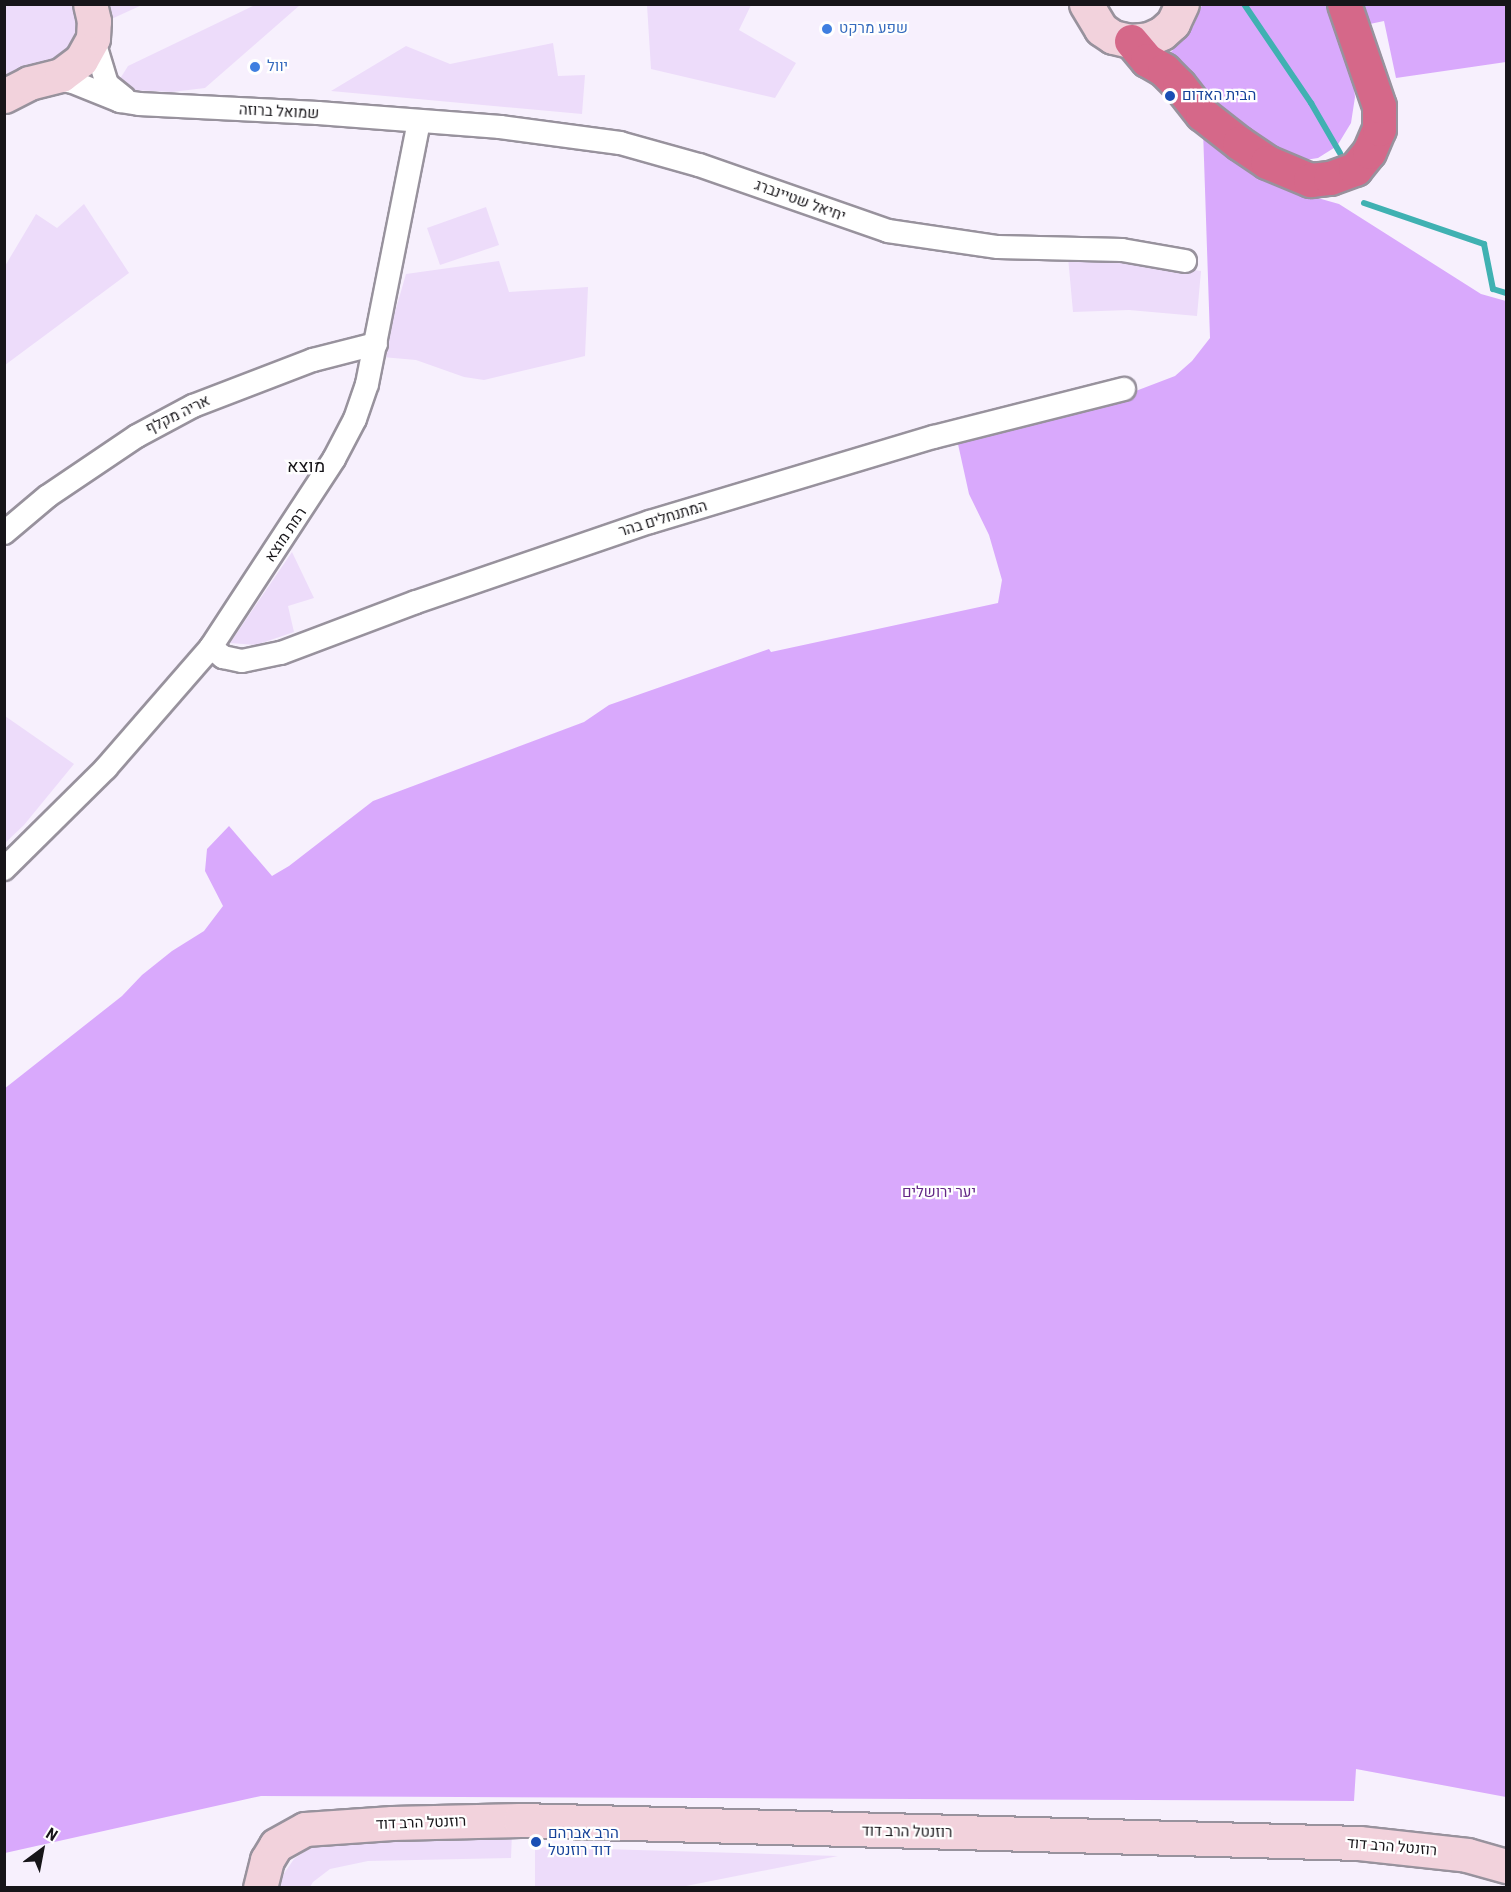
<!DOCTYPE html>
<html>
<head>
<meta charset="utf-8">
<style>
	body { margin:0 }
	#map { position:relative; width:1511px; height:1892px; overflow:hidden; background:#f7f0fd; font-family:"Roboto Condensed",Heebo,sans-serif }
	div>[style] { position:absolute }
	.green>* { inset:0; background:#eddcfa }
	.forest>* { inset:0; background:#d9a9fc }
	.stream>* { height:6px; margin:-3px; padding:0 3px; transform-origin:3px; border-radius:3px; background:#40b1b2 }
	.roads { filter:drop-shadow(2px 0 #98929d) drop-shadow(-2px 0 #98929d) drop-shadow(0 2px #98929d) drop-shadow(0 -2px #98929d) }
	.street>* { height:22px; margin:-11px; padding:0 11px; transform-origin:11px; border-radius:11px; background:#fff }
	.secondary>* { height:33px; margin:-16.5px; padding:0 16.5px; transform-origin:16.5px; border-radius:16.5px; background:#f2d2dc }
	.highway>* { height:33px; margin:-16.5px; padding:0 16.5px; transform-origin:16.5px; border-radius:16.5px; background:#d56889 }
	.dots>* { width:16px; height:16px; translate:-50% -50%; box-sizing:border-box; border:3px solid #fff; border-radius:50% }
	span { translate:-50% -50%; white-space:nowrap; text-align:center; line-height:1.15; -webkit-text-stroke:4.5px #fff; paint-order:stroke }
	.shop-label { font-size:15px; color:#366cbe }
	.left { translate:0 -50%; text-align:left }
	.transit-label { font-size:15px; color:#164399 }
	.street-label { font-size:15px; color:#171519 }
	.park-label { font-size:15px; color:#642987 }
	.quarter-label { font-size:18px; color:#171519 }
	.frame { position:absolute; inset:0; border:6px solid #171519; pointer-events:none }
	.north { position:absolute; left:12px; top:1820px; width:60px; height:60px; -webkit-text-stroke:4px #fff; paint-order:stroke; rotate:32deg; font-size:16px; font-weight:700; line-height:24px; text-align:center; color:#171519 }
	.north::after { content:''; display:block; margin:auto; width:21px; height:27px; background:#171519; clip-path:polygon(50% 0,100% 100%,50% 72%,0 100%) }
</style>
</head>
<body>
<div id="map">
	<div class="green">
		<div style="clip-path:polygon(103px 4px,142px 5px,107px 21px)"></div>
		<div style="clip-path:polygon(7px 5px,81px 5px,85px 18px,66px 59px,5px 80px,4px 11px)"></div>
		<div style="clip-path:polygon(255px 5px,300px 5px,205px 88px,172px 92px,132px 90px,118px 82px,128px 66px)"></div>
		<div style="clip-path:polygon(647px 5px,751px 5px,739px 30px,796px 63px,775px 98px,651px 69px)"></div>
		<div style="clip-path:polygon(553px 43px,558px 76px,585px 75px,582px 114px,331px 91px,406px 46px,450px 64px)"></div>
		<div style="clip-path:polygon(84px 204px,129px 273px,5px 365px,5px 266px,36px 214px,57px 228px)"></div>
		<div style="clip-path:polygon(486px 207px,499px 245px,440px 265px,427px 228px)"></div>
		<div style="clip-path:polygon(1068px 257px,1129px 260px,1201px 271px,1197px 316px,1129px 310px,1073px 312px)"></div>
		<div style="clip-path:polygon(499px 261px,509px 292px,588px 287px,585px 356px,484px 380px,464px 377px,416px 360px,382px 357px,406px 274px)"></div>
		<div style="clip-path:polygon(292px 552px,314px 598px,288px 606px,294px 632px,256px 645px,230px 643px)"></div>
		<div style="clip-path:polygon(5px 716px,74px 764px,24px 825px,5px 843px)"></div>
		<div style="clip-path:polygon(512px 1833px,511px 1858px,368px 1861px,330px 1869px,313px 1882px,310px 1887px,279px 1888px,283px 1875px,294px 1859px,311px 1847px)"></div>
		<div style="clip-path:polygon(535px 1847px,838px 1856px,681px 1887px,535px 1888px)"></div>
	</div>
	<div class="forest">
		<div style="clip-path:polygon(1202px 5px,1333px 5px,1353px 79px,1355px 97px,1351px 123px,1337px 146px,1318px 158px,1305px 160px,1282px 159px,1198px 94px,1171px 52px,1193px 27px)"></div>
		<div style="clip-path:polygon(1362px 5px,1506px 5px,1506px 62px,1396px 78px,1384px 21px,1365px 25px)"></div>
		<div style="clip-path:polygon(1203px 130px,1300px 193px,1339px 204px,1481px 294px,1506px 301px,1506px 1797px,1356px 1769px,1354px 1801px,261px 1796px,5px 1853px,4px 1089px,122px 996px,142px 975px,172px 951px,204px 931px,223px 906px,205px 871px,207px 849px,229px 826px,272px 876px,289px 866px,373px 801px,584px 722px,609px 705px,769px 649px,771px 652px,998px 603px,1002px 580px,989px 535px,969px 494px,956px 435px,1120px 397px,1175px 376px,1192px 361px,1210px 338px)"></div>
	</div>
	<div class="stream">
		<div style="left:1244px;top:4px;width:120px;rotate:55.9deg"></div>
		<div style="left:1311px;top:103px;width:58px;rotate:59.9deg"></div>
		<div style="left:1364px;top:203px;width:127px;rotate:18.9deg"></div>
		<div style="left:1484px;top:244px;width:46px;rotate:78.7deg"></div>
		<div style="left:1493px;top:289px;width:14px;rotate:17deg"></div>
	</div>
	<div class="roads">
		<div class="street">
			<div style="left:93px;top:38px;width:48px;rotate:73.1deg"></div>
			<div style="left:107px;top:84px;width:22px;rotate:39deg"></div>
			<div style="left:48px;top:78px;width:25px;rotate:9deg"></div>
			<div style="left:73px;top:82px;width:51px;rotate:22deg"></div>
			<div style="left:120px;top:101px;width:19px;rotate:9deg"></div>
			<div style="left:139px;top:104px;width:179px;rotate:2.9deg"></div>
			<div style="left:318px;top:113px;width:183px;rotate:4.4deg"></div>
			<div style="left:500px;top:127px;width:121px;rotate:7.6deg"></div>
			<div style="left:620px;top:143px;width:82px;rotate:15.6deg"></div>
			<div style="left:699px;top:165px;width:200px;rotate:19.2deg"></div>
			<div style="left:888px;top:231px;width:111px;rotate:8.3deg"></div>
			<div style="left:998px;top:247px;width:124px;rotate:1.4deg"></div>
			<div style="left:1122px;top:250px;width:64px;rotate:9.9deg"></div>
			<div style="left:4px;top:533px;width:57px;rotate:-40.1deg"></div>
			<div style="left:48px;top:496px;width:107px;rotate:-34deg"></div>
			<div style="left:137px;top:436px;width:64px;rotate:-28.2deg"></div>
			<div style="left:193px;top:406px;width:129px;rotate:-21deg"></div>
			<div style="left:313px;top:360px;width:65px;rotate:-14.3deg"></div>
			<div style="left:211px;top:647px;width:16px;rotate:40deg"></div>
			<div style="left:223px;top:657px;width:19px;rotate:12deg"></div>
			<div style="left:242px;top:661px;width:40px;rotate:-12deg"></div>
			<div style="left:281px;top:653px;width:144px;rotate:-20.7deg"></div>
			<div style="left:416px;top:602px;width:247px;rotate:-18.9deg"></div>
			<div style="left:650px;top:522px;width:296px;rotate:-16.7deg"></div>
			<div style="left:934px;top:437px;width:196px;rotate:-14.2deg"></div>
			<div style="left:4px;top:869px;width:144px;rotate:-44.7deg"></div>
			<div style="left:106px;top:768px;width:160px;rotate:-49deg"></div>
			<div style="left:211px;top:647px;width:225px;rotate:-56.8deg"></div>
			<div style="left:334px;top:459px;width:45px;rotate:-62.3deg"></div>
			<div style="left:355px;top:419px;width:37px;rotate:-71deg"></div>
			<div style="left:367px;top:384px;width:267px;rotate:-78.8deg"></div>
		</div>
		<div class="secondary">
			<div style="left:1086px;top:4px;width:29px;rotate:59deg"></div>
			<div style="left:1101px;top:29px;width:14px;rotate:34deg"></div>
			<div style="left:1113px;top:37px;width:18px;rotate:13deg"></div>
			<div style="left:1131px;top:41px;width:18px;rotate:-6deg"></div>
			<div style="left:1149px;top:39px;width:14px;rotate:-25deg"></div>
			<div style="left:1162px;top:33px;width:15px;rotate:-42deg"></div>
			<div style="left:1173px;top:23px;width:21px;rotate:-65deg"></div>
			<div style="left:4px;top:96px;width:28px;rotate:-27deg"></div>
			<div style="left:29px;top:83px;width:33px;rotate:-14deg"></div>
			<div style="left:61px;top:75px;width:25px;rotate:-37deg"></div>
			<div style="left:81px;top:60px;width:25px;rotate:-61deg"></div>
			<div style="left:93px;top:38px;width:17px;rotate:-87deg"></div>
			<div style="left:94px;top:21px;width:17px;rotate:-103deg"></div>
			<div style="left:260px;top:1888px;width:29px;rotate:-76deg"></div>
			<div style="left:267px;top:1860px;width:17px;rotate:-59deg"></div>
			<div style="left:276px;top:1845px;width:33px;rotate:-29deg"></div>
			<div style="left:305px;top:1829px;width:87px;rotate:-3.9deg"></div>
			<div style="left:392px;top:1823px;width:128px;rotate:-1.3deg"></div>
			<div style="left:520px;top:1820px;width:839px;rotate:1.57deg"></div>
			<div style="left:1359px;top:1843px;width:109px;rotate:6.3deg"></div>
			<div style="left:1467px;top:1855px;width:41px;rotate:15.8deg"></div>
		</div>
		<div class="highway">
			<div style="left:1131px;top:41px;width:25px;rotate:50deg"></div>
			<div style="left:1147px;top:60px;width:20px;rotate:30deg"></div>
			<div style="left:1164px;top:70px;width:21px;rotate:45deg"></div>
			<div style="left:1179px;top:85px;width:37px;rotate:52deg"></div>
			<div style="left:1202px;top:114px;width:47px;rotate:38.1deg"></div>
			<div style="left:1239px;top:143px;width:34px;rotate:34deg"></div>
			<div style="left:1267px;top:162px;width:47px;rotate:22.7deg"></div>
			<div style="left:1310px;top:180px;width:20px;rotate:-6deg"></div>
			<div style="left:1330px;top:178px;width:27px;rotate:-20deg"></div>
			<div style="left:1355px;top:169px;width:22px;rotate:-51deg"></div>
			<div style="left:1369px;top:152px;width:25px;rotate:-67deg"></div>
			<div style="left:1379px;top:129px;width:23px;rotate:-90deg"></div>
			<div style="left:1379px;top:106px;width:108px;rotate:-108.9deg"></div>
		</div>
	</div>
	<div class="dots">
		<div style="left:827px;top:29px;background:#3f7fe0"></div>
		<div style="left:255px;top:67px;background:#3f7fe0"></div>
		<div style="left:1170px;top:96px;background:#1a4fb4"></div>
		<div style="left:536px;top:1842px;background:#1a4fb4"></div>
	</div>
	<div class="shop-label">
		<span class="left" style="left:839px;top:29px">שפע מרקט</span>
		<span class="left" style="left:267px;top:67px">יוול</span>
	</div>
	<div class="transit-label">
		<span class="left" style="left:1182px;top:96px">הבית האדום</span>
		<span class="left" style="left:548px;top:1842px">הרב אברהם<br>דוד רוזנטל</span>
	</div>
	<div class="street-label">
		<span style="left:279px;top:112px;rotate:3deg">שמואל ברוזה</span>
		<span style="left:800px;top:201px;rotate:20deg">יחיאל שטיינברג</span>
		<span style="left:178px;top:415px;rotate:-26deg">אריה מקלף</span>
		<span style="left:663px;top:519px;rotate:-17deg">המתנחלים בהר</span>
		<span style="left:286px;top:535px;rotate:-56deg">רמת מוצא</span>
		<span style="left:421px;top:1823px;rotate:-2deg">רוזנטל הרב דוד</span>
		<span style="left:907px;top:1832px;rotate:1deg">רוזנטל הרב דוד</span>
		<span style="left:1392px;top:1847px;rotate:5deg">רוזנטל הרב דוד</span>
	</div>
	<div class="park-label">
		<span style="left:939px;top:1193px">יער ירושלים</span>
	</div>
	<div class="quarter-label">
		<span style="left:306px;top:466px">מוצא</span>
	</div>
	<div class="frame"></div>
	<div class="north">N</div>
</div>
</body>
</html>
